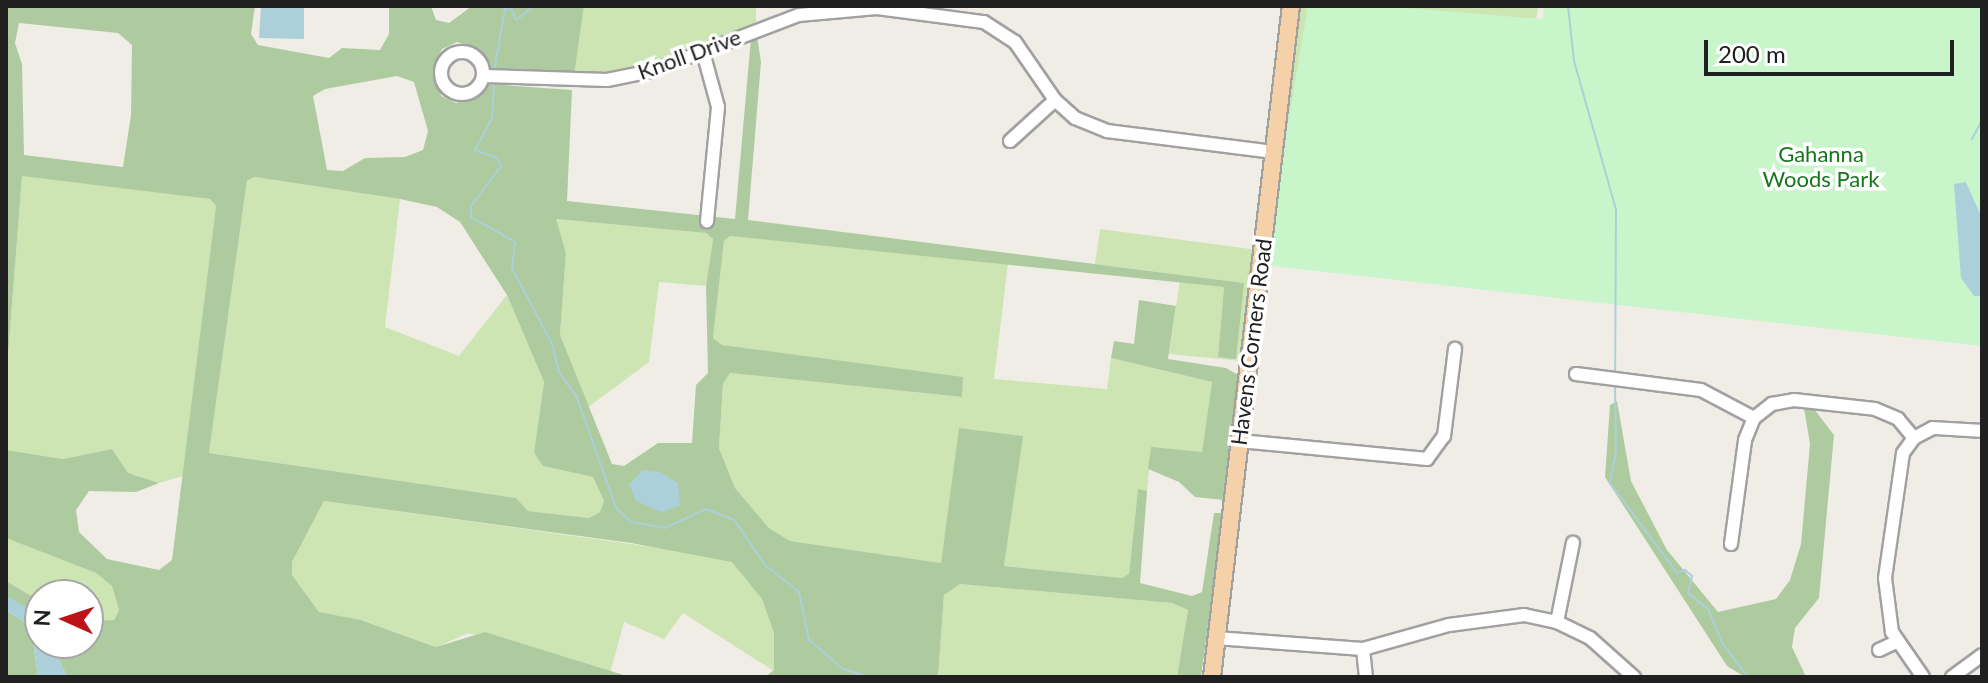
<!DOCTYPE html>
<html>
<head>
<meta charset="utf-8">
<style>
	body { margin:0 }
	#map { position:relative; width:1988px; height:683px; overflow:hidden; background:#f0ede7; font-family:Lato,sans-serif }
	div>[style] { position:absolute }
	.grass>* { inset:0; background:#cce5b2 }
	.forest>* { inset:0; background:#aecba0 }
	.park>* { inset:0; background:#c9f5cb }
	.water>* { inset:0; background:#acd0d9 }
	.stream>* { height:2px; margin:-1px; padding:0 1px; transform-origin:1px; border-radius:1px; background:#acd0d9 }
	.roads { filter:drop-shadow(2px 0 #a1a1a1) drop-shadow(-2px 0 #a1a1a1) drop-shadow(0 2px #a1a1a1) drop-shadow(0 -2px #a1a1a1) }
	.minor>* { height:12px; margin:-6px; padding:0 6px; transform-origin:6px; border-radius:6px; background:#fff }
	.minor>.ring { margin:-6px; padding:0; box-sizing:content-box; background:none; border:12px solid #fff; border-radius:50% }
	.major>* { height:16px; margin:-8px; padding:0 8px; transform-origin:8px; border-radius:8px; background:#f4d1a8 }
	span { translate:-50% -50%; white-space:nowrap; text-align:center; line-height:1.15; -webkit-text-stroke:7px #fff; paint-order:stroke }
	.street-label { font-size:22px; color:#202020 }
	.park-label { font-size:22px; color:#16761c }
	.frame { position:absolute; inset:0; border:8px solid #202020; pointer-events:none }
	.north { position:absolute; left:24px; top:579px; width:80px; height:80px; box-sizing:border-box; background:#fff; border:2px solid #a6a6a6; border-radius:50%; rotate:273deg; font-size:22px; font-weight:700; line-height:32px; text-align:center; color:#202020 }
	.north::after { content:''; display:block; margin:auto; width:28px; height:36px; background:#bd1217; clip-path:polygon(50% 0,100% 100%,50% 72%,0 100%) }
	.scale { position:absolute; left:1704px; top:40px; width:250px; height:36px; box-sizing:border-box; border:4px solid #202020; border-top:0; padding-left:10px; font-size:24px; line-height:28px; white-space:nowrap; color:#202020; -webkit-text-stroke:6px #fff; paint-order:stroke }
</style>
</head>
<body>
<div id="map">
	<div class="grass">
		<div style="clip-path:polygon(584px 6px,756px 6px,756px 22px,656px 65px,574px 76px)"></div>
		<div style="clip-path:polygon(1301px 6px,1311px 6px,1273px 262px,1286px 77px)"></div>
		<div style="clip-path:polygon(1351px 6px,1538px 6px,1538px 9px,1535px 27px)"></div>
		<div style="clip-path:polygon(22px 175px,210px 199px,216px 206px,183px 476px,159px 483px,128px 473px,112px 449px,63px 459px,6px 450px,6px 381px)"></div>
		<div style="clip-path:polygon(255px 177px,400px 199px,385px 327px,459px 356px,507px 295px,544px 382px,534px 453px,543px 466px,593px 477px,604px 501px,600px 512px,589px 518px,528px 511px,516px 498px,209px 453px,247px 182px)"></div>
		<div style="clip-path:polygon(555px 219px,706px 233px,713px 239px,706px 286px,659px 282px,649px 362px,587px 408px,560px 335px,566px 253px)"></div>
		<div style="clip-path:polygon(1100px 229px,1258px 250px,1242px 361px,1169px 354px,1180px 281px,1224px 287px,1218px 356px,1244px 283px,1095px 264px)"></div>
		<div style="clip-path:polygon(730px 236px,1008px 263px,994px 379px,1107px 389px,1111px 358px,1212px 382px,1202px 452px,1151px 448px,1147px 491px,1138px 490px,1129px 574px,1122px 578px,1004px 566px,1022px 437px,960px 428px,941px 563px,790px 541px,769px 528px,735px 488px,719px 448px,723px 384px,730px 373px,961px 397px,963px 378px,722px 345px,713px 338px,724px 240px)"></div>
		<div style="clip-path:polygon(324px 501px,716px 556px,733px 562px,762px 599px,774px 633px,774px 671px,683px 613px,664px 639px,624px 622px,610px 673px,605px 673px,577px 661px,468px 633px,437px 647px,361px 620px,319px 612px,292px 575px,292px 562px)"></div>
		<div style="clip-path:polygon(6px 538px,96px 573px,112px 586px,119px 610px,114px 620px,88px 621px,88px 595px,40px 595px,40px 601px,6px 581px)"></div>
		<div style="clip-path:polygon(960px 584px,1172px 603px,1188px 610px,1177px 677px,938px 677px,944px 595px)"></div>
	</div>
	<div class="forest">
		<div style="clip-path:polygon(evenodd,6px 6px,255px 6px,251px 34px,258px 45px,329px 58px,342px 48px,380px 50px,389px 34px,389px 6px,431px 6px,436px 20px,449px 23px,472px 6px,584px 6px,574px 76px,490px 68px,474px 49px,457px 42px,442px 49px,435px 62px,441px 96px,456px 103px,476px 96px,487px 84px,572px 90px,567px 201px,735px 219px,751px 38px,757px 36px,761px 62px,748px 220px,1244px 283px,1236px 359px,1218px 357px,1224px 287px,730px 236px,724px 241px,713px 338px,722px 345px,963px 377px,962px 397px,730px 373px,723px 384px,719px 448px,735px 488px,769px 528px,790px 541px,941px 563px,959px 428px,1023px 436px,1004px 566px,1122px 578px,1129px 574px,1138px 489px,1147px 491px,1140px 583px,1192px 596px,1202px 592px,1214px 513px,1223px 513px,1201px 677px,1177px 677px,1188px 610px,1172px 603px,960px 584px,944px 595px,938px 677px,765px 677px,774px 670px,774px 633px,762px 599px,732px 562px,631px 543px,324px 501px,292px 562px,292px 575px,319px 612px,361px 620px,436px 647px,485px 632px,630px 677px,67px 677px,52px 643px,88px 643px,88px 621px,114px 620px,119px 610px,112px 586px,96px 573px,6px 538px,6px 450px,63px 459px,112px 449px,128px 473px,159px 483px,136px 492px,89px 491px,76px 510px,79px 532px,107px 559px,159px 570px,172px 560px,216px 206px,210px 199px,22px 176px,6px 381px,6px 6px,19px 23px,118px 33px,132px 45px,131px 115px,123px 167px,24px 155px,22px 64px,15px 43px,19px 23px,6px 6px,397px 76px,414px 82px,428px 131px,423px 150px,405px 157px,365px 158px,343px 171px,327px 170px,313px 96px,325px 89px,397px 76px,6px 6px,255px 177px,400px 199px,437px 207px,460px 222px,507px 295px,544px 382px,534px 453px,543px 466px,593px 477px,604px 501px,600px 512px,589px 518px,528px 511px,516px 498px,209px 453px,247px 181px,255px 177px,6px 6px,556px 219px,706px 233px,713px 239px,706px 286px,708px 373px,696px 385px,692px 443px,658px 443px,624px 466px,612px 464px,560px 335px,566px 253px,556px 219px)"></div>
		<div style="clip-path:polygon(1139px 300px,1176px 306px,1168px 359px,1226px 368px,1240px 376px,1224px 500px,1195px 497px,1179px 482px,1148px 469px,1151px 447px,1202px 452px,1212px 382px,1111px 358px,1114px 341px,1134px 344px)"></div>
		<div style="clip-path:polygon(1617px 401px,1631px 481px,1667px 550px,1718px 612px,1776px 599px,1790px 580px,1801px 544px,1810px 444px,1804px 408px,1814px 409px,1834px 435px,1819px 598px,1795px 628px,1792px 647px,1806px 677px,1745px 677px,1727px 666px,1605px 477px,1610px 405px)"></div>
		<div style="clip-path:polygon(6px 581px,40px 601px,40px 617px,6px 596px)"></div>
		<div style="clip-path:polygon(6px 610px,31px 627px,38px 677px,6px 677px)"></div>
	</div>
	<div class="park">
		<div style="clip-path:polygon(1308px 6px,1382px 6px,1543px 19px,1544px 6px,1982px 6px,1982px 346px,1264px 265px)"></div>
	</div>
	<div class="water">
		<div style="clip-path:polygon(261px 6px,304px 6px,304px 39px,259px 38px)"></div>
		<div style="clip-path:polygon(1966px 182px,1982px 218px,1982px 296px,1974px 296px,1961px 278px,1954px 184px)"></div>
		<div style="clip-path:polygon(643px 470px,660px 472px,678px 483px,680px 506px,661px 512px,636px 501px,629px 484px)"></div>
		<div style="clip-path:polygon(6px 596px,38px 613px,40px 643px,52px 643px,67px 677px,38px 677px,31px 627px,6px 610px)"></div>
	</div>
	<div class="stream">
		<div style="left:1568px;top:6px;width:55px;rotate:83.8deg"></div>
		<div style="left:1574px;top:61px;width:154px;rotate:74.2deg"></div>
		<div style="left:1616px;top:209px;width:166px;rotate:90.3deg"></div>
		<div style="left:494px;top:72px;width:64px;rotate:-80.1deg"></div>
		<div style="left:505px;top:9px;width:6px;rotate:-9deg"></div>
		<div style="left:511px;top:8px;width:13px;rotate:67deg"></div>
		<div style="left:516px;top:20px;width:23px;rotate:-38deg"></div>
		<div style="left:494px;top:83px;width:35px;rotate:93deg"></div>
		<div style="left:492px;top:118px;width:36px;rotate:118deg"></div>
		<div style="left:475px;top:150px;width:23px;rotate:20deg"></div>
		<div style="left:497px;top:158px;width:9px;rotate:63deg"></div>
		<div style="left:501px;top:166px;width:50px;rotate:126.9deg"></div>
		<div style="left:471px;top:206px;width:11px;rotate:90deg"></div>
		<div style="left:471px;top:217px;width:51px;rotate:29.6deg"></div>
		<div style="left:515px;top:242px;width:26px;rotate:97deg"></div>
		<div style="left:512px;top:268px;width:86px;rotate:62.2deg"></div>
		<div style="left:552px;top:344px;width:29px;rotate:76deg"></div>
		<div style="left:559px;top:372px;width:32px;rotate:55deg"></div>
		<div style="left:577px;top:398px;width:117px;rotate:70.5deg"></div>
		<div style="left:616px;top:508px;width:21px;rotate:43deg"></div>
		<div style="left:631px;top:522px;width:35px;rotate:10deg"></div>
		<div style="left:665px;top:528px;width:45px;rotate:-24.9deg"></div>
		<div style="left:706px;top:509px;width:30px;rotate:21deg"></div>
		<div style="left:734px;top:520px;width:55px;rotate:55.4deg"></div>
		<div style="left:765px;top:565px;width:43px;rotate:38.5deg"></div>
		<div style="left:799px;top:592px;width:49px;rotate:78.2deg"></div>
		<div style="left:809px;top:640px;width:45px;rotate:40.5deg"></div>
		<div style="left:843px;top:669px;width:28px;rotate:17deg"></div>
		<div style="left:1972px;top:139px;width:21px;rotate:-62deg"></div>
		<div style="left:1615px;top:385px;width:67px;rotate:89.1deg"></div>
		<div style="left:1616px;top:452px;width:32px;rotate:101deg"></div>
		<div style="left:1610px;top:483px;width:112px;rotate:53.3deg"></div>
		<div style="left:1677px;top:573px;width:9px;rotate:-21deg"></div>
		<div style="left:1685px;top:570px;width:9px;rotate:41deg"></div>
		<div style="left:1692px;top:576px;width:17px;rotate:103deg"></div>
		<div style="left:1688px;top:593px;width:26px;rotate:39deg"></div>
		<div style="left:1708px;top:609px;width:38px;rotate:67deg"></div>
		<div style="left:1723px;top:644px;width:41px;rotate:52.9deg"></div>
	</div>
	<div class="roads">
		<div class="minor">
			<div class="ring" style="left:441px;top:52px;width:30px;height:30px"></div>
			<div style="left:703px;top:52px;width:57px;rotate:74.7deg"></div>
			<div style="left:718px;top:107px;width:115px;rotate:95.5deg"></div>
			<div style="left:486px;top:76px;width:121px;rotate:1.9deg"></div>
			<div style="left:607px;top:80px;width:46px;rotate:-11.3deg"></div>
			<div style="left:652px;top:71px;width:157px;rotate:-20.9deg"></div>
			<div style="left:799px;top:15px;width:78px;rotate:-5.1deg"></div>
			<div style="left:877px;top:8px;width:108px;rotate:7.5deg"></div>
			<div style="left:984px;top:22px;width:37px;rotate:33deg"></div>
			<div style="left:1015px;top:42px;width:70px;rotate:55.4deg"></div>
			<div style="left:1055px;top:100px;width:27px;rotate:42deg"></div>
			<div style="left:1075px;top:118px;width:35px;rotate:22deg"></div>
			<div style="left:1107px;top:131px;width:168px;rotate:7.2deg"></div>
			<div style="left:1010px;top:141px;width:61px;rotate:-42.3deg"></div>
			<div style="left:1576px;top:374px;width:126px;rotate:7.3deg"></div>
			<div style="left:1701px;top:390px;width:60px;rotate:27.8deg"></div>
			<div style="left:1240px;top:441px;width:188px;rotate:5.5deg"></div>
			<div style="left:1427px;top:459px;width:29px;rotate:-54deg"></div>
			<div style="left:1444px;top:436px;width:88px;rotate:-82.8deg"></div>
			<div style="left:1731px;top:544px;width:105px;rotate:-82.3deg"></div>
			<div style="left:1745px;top:440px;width:24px;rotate:-68deg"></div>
			<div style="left:1754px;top:418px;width:23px;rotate:-38deg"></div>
			<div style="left:1772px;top:404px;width:22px;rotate:-10deg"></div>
			<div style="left:1794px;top:400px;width:81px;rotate:6.3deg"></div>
			<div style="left:1875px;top:409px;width:25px;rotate:23deg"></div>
			<div style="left:1898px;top:419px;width:25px;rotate:50deg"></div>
			<div style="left:1557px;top:622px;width:81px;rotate:-78.6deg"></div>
			<div style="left:1216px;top:638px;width:147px;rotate:4.3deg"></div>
			<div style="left:1363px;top:649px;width:89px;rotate:-15.6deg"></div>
			<div style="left:1449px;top:625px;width:76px;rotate:-7.6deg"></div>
			<div style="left:1524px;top:615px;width:34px;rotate:12deg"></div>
			<div style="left:1557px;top:622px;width:37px;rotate:26deg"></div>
			<div style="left:1590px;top:638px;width:59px;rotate:41.6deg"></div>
			<div style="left:1363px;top:649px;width:28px;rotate:84deg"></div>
			<div style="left:1879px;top:650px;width:21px;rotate:-25deg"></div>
			<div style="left:1923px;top:677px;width:55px;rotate:-124.6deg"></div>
			<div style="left:1892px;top:632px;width:54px;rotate:-97.4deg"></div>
			<div style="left:1885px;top:578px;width:126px;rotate:-81.8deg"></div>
			<div style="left:1903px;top:453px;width:19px;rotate:-54deg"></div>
			<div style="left:1914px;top:438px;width:21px;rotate:-28deg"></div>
			<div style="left:1933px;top:428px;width:49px;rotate:3.5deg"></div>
			<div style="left:1952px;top:677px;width:37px;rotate:-36deg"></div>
		</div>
		<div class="major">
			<div style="left:1212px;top:677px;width:676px;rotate:-83.29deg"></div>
		</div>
	</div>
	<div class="street-label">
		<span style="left:689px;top:54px;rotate:-20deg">Knoll Drive</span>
		<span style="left:1251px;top:342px;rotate:-83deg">Havens Corners Road</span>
	</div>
	<div class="park-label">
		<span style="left:1821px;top:166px">Gahanna<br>Woods Park</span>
	</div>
	<div class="frame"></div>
	<div class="north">N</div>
	<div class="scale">200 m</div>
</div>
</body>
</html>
